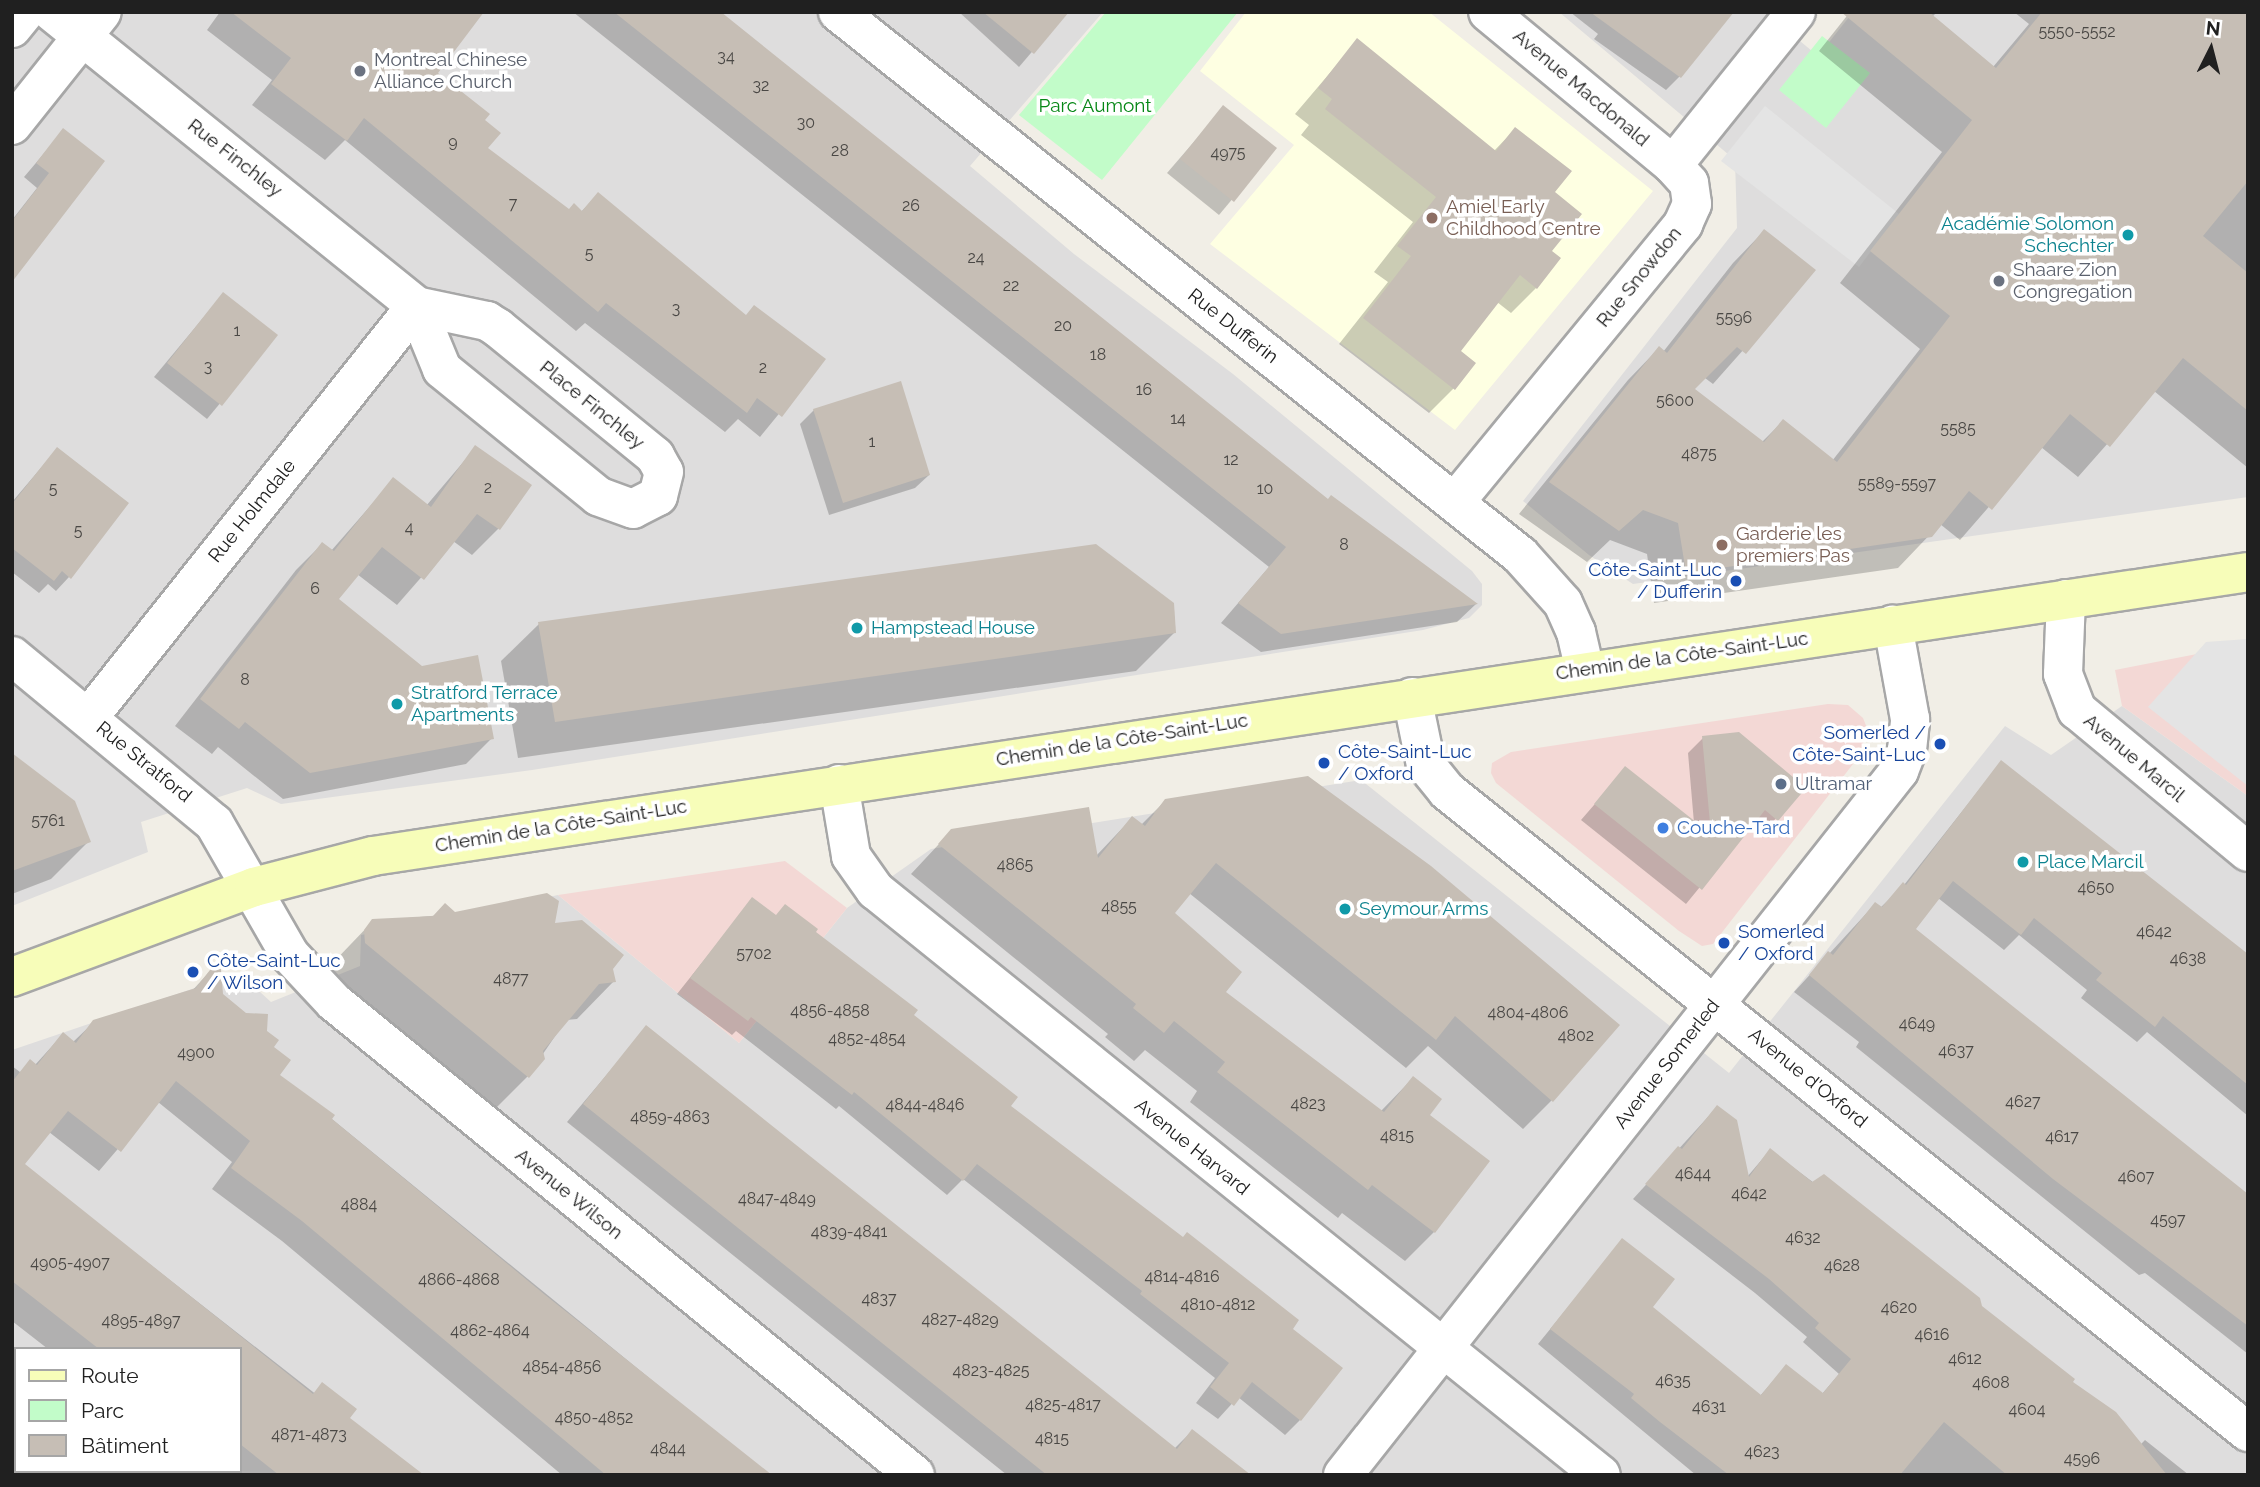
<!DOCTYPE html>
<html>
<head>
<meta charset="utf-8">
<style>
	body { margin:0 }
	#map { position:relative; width:2260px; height:1487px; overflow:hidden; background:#f1eee6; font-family:Raleway,sans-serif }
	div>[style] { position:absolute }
	.residential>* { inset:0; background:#dedddd }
	.commercial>* { inset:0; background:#f3d8d5 }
	.education>* { inset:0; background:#feffe2 }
	.park>* { inset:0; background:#c2fcc9 }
	.parking>* { inset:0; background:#e4e4e4 }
	.shadow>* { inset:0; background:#0003 }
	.building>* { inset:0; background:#c6beb5 }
	.roads { filter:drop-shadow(2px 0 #a7a7a7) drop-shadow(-2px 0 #a7a7a7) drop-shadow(0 2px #a7a7a7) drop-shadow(0 -2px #a7a7a7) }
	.minor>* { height:38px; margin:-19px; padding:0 19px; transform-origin:19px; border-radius:19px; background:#fff }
	.tertiary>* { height:38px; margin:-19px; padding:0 19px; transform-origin:19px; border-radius:19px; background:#fff }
	.secondary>* { height:38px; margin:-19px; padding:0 19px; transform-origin:19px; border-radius:19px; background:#f7fdb9 }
	.dots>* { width:19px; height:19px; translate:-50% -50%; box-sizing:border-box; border:4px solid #fff; border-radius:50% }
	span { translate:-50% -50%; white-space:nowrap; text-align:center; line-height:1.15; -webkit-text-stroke:7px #fff; paint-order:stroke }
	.number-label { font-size:16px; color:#4a4845 }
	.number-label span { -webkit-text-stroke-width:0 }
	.worship-label { font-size:19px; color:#5b616d }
	.left { translate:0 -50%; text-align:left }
	.street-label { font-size:19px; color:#202020 }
	.park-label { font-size:19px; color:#068716 }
	.education-label { font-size:19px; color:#785e54 }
	.culture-label { font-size:19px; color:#0d838f }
	.right { translate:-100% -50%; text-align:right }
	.transit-label { font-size:19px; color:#164399 }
	.service-label { font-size:19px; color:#4e5e75 }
	.shop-label { font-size:19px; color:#366cbe }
	.frame { position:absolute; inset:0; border:14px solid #202020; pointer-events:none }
	.legend { position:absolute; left:14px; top:1347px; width:228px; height:126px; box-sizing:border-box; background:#fff; border:2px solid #a6a6a6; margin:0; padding:9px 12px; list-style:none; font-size:21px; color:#202020 }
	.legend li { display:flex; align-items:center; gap:14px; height:35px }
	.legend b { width:35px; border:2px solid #a6a6a6 }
	.north { position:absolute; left:2176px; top:14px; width:70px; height:70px; -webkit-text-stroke:5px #fff; paint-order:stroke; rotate:6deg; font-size:19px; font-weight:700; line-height:28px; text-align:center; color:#202020 }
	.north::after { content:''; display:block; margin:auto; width:24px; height:32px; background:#202020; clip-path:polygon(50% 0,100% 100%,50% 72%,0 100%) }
</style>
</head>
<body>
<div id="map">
	<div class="residential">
		<div style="clip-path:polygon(12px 12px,1103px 12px,970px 166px,1074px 254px,1233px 374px,1472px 571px,1482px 584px,1482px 605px,1469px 618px,1423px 630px,532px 770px,281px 804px,247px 788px,141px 822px,148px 852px,12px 906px)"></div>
		<div style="clip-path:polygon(1559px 12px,1765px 12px,1818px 56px,1853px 12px,2248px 12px,2248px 497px,1633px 584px,1589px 555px,1523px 501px,1737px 228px,1735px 160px)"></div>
		<div style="clip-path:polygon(evenodd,2122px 706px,2248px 796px,2248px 1475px,12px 1475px,12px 1050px,239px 973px,271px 1002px,360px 966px,361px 935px,558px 895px,739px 1043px,847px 908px,931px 849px,1361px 780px,1729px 1073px,2005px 726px,2051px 755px,2122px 706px,16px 1349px,240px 1349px,240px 1471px,16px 1471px,16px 1349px)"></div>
	</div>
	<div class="commercial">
		<div style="clip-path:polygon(2248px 644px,2248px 796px,2122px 706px,2115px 670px)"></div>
		<div style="clip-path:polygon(1828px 704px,1848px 705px,1863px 718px,1867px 728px,1860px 755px,1713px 944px,1702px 946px,1679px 931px,1496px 783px,1491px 773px,1492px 763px,1511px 752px)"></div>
		<div style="clip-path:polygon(785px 861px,847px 908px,739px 1043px,558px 895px)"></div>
	</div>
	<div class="education">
		<div style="clip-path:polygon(1246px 12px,1429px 12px,1653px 191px,1455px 430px,1210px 244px,1294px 145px,1200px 71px)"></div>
	</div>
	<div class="park">
		<div style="clip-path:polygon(1106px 12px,1238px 12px,1102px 180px,1019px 115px)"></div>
		<div style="clip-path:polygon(1822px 36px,1870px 73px,1826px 128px,1779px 90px)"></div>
	</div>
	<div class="parking">
		<div style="clip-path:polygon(1765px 106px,1899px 214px,1859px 267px,1721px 161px)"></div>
		<div style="clip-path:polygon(2248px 639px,2248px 786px,2148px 707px,2206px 642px)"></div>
	</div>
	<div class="shadow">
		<div style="clip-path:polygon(220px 12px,460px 12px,436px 73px,482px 120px,486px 149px,569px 211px,581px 212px,598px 194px,745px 316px,823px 360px,760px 437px,738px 419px,725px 432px,585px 323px,576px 331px,345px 140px,325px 160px,252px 105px,272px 80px,207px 30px)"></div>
		<div style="clip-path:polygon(573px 12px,715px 12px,1328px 501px,1476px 604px,1457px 622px,1261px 652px,1221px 623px,1269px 567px)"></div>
		<div style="clip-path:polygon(959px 12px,1066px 12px,1019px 67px)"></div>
		<div style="clip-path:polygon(1570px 12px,1710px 12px,1680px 76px,1666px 90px,1594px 39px,1598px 34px)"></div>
		<div style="clip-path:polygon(1850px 12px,1937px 12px,1932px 17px,1993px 67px,2029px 24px,2014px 12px,2248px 12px,2248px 468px,2154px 391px,2078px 477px,2041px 447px,1960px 540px,1940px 524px,1898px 568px,1654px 603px,1647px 554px,1610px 540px,1587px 562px,1519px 514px,1628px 380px,1659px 348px,1663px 352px,1733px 263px,1764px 231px,1814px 270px,1713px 384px,1705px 378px,1693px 389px,1762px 442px,1783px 421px,1832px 461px,1920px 349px,1840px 283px,1942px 152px,1819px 51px)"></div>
		<div style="clip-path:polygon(1357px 41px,1494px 151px,1515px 129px,1552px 193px,1550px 252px,1536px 288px,1511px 313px,1497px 302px,1459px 351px,1454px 388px,1429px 413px,1339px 344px,1388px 282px,1374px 272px,1413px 222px,1301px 135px,1309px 125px,1295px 114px)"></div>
		<div style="clip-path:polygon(1224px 107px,1275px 148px,1219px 215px,1167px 173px)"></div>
		<div style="clip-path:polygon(63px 131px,102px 161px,12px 277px,12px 220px,37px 188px,24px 177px)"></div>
		<div style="clip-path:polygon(223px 294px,276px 336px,207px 419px,154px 377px)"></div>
		<div style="clip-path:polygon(814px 410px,929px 475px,915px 488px,829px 515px,800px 424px)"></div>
		<div style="clip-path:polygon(476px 447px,530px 485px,498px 529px,472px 555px,453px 541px,397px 605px,357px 574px,337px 600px,492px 738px,466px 764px,283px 799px,218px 747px,212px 754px,175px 726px,296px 570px,322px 544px,331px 551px,393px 480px,426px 506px)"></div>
		<div style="clip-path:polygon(57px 449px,69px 577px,56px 591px,48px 584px,39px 593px,12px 572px,12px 502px)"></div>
		<div style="clip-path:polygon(539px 624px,1174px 633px,1136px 671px,518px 758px,501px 661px)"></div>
		<div style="clip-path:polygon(1703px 738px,1803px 788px,1761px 835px,1750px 826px,1686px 904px,1581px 820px,1626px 768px,1694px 823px,1688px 753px)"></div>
		<div style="clip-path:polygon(12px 756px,89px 841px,51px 879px,12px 894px)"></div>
		<div style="clip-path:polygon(2001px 762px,2248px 958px,2248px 1116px,2147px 1032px,2137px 1042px,2081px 998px,2087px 990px,2019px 935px,2004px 950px,1938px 898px,1914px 929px,2248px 1196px,2248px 1354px,2145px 1273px,2139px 1275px,1856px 1047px,1859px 1042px,1794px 992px,1875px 904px,1880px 908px,1904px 885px)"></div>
		<div style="clip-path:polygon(1308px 778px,1552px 1100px,1523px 1129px,1428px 1046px,1406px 1068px,1189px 893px,1173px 913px,1223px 992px,1381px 1111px,1413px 1078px,1427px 1115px,1434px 1232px,1405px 1261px,1342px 1213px,1338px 1218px,1190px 1102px,1197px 1091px,1145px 1050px,1134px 1061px,1105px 1037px,1108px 1034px,911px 874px,952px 830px,1096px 856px,1132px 818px,1141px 825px,1165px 801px)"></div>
		<div style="clip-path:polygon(752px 900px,775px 916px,813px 932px,912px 1015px,1008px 1106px,1290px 1329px,1300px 1420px,1285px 1435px,1238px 1397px,1218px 1419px,1196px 1403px,1215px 1378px,963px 1179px,947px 1195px,839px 1106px,836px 1109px,736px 1031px,732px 1035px,677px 994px)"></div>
		<div style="clip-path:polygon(454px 914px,553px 925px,611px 969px,614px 981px,577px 1019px,566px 1020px,528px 1076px,490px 1114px,328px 981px,327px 969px,373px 921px)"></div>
		<div style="clip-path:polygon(219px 961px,222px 995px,266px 1032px,278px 1075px,768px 1475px,562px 1475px,282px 1241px,212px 1189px,232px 1162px,158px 1102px,99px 1171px,49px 1132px,23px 1165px,419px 1475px,209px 1475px,204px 1471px,240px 1471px,240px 1349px,48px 1349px,12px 1321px,12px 1066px,20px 1072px,35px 1065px,63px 1034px,73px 1042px,94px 1022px,191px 992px)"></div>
		<div style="clip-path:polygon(646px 1028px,1174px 1449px,1192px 1431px,1238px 1475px,1007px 1475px,567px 1122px)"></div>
		<div style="clip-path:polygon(1717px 1107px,1747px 1177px,1770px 1150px,1980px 1307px,2140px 1445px,2145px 1440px,2189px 1475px,1696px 1475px,1538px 1344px,1623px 1240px,1651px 1307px,1760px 1396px,1786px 1366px,1822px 1394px,1839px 1374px,1803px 1342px,1807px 1337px,1755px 1293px,1633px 1199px)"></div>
	</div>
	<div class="building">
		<div style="clip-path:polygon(231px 12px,484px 12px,438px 73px,490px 114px,485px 120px,501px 133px,488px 148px,569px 209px,574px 203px,582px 211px,598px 192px,746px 315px,754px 305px,826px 359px,782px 417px,757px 398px,747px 413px,606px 303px,598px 312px,364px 118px,347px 141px,271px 84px,291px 58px)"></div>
		<div style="clip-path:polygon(614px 12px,721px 12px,1328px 499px,1331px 495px,1478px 604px,1281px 634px,1238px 603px,1286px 547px)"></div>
		<div style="clip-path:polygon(983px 12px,1069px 12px,1034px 54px)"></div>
		<div style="clip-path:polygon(1590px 12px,1734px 12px,1681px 78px)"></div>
		<div style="clip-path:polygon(1841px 12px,1929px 12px,1996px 68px,2042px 12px,2248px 12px,2248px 181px,2203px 236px,2248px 273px,2248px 411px,2183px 358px,2110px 447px,2070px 414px,1992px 510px,1969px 491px,1932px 537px,1686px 573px,1678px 523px,1643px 510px,1619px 531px,1549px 482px,1659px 346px,1667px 353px,1764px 229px,1816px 270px,1746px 354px,1737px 347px,1695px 389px,1764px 442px,1783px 419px,1837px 462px,1950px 316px,1870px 251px,1972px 120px)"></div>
		<div style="clip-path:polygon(1357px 38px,1496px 151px,1515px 127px,1572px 171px,1555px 192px,1582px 214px,1552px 251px,1561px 258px,1537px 289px,1520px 275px,1461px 351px,1476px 363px,1455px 390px,1363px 318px,1411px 256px,1397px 246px,1436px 197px,1325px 109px,1332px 99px,1318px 88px)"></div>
		<div style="clip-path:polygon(1223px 105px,1277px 148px,1234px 202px,1180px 159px)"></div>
		<div style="clip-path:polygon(63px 128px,105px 161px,12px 282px,12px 221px,49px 173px,36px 163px)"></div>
		<div style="clip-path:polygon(223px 292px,278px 335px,222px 406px,167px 363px)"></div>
		<div style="clip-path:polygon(901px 381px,930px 475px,843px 503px,813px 409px)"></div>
		<div style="clip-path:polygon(475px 445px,532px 485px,500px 530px,477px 514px,424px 580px,382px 547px,339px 599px,422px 666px,478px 655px,494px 739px,310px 773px,245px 722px,239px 729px,200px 699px,322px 542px,334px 551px,393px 477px,431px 507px)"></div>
		<div style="clip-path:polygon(57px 447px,129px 503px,71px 579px,62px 571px,54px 581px,12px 548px,12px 504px)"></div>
		<div style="clip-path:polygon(1096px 544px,1174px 603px,1176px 633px,555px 722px,538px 622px)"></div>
		<div style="clip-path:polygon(1739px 732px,1806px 788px,1778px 821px,1765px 810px,1702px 890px,1594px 804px,1625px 766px,1711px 834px,1702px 736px)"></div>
		<div style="clip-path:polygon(12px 753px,75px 801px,91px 842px,12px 871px)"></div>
		<div style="clip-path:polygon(2001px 760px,2248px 954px,2248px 1085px,2163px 1016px,2155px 1027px,2096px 980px,2102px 973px,2034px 918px,2021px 935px,1953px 881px,1916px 929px,2248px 1194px,2248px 1326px,2053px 1179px,1809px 975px,1828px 951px,1833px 955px,1875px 902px,1882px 907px,1903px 882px,1906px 885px)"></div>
		<div style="clip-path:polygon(1308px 776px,1431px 866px,1620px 1025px,1553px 1102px,1455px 1016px,1436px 1040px,1216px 863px,1175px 913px,1242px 972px,1226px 992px,1384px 1112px,1413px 1076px,1442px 1099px,1430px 1115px,1490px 1161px,1435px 1233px,1372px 1185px,1368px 1190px,1217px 1072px,1225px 1062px,1174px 1021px,1164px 1033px,1133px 1008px,1136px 1004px,938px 844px,951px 829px,1089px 807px,1098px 858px,1132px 816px,1145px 826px,1165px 799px)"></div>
		<div style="clip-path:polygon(547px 893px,559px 901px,555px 923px,582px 920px,624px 955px,613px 969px,616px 982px,599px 984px,543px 1051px,545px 1059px,529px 1078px,365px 943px,364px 930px,372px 919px,433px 916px,445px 903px,455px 912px)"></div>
		<div style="clip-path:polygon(752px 897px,776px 915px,785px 904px,818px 929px,816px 932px,918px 1010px,914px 1015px,1018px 1097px,1011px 1106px,1183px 1237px,1187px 1232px,1299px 1320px,1293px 1329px,1343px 1368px,1301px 1421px,1252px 1382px,1234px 1406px,1210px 1387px,1229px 1363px,1140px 1294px,1142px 1291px,977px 1164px,963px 1181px,854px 1092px,852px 1095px,751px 1017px,748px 1021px,690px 978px)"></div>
		<div style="clip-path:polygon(220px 957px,223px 994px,246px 1013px,268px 1014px,267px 1031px,279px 1040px,274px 1047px,291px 1060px,280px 1075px,335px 1115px,332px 1119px,544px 1294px,772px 1475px,606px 1475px,302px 1221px,231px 1168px,250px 1141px,176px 1081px,121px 1152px,68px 1111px,25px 1164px,313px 1394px,322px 1382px,357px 1409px,350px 1418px,424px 1475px,279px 1475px,240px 1444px,240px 1349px,99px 1349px,12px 1281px,12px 1082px,30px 1059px,37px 1065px,63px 1032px,76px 1043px,93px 1020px,196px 988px)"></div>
		<div style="clip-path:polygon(646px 1025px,1177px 1449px,1192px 1429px,1251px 1475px,1047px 1475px,583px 1104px)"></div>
		<div style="clip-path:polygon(1717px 1105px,1737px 1120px,1749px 1177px,1770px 1148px,1812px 1182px,1824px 1174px,1980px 1298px,1982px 1306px,2075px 1379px,2073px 1382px,2116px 1412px,2167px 1475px,2007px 1475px,1944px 1422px,1900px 1475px,1729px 1475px,1660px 1422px,1631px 1398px,1634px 1394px,1550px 1329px,1622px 1238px,1675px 1279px,1653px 1307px,1761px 1395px,1786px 1364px,1823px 1393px,1851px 1359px,1815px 1328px,1819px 1323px,1769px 1279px,1645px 1184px,1678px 1146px,1682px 1149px)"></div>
	</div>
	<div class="roads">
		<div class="minor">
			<div style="left:52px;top:12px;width:468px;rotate:38.9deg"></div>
			<div style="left:416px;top:306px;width:73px;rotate:11.9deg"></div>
			<div style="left:487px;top:321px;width:13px;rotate:32deg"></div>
			<div style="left:498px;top:328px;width:203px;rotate:39.2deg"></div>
			<div style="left:655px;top:456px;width:18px;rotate:61deg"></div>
			<div style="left:664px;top:472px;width:25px;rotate:104deg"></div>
			<div style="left:658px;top:496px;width:28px;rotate:153deg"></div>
			<div style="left:633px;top:509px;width:37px;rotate:-160deg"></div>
			<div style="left:598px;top:496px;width:201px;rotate:-140.9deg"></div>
			<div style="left:442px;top:369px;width:68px;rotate:-112.4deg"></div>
			<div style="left:838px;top:12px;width:872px;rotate:38.53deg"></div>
			<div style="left:1520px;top:555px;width:64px;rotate:48.1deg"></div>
			<div style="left:1563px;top:603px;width:32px;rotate:66deg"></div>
			<div style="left:1576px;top:632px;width:40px;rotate:77deg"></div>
			<div style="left:1673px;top:165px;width:196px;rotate:-51.2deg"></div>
			<div style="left:1455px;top:502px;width:360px;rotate:-50.6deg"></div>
			<div style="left:1683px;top:224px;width:22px;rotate:-66deg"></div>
			<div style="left:1692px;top:204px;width:21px;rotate:-98deg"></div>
			<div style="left:1689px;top:183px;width:24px;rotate:-132deg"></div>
			<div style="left:1673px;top:165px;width:240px;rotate:-140.4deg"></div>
			<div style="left:2066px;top:599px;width:75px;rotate:92.3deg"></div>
			<div style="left:2063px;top:674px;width:39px;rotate:69deg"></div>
			<div style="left:2077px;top:710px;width:222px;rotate:39.7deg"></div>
			<div style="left:12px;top:656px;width:262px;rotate:39.6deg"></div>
			<div style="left:214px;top:823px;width:152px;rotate:60.1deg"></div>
			<div style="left:290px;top:955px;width:64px;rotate:46.9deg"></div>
			<div style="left:334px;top:1002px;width:749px;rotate:39.15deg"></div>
			<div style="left:1412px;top:697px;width:69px;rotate:78.4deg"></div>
			<div style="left:1426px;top:765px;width:33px;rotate:51deg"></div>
			<div style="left:1447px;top:791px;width:1026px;rotate:38.67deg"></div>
			<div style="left:89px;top:717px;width:525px;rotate:-51.49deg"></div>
			<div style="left:839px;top:784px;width:73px;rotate:80.5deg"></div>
			<div style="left:851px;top:856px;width:42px;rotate:54.8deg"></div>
			<div style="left:875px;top:890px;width:932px;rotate:38.86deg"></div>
			<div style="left:12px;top:1385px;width:4px;rotate:27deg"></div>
			<div style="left:121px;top:1471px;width:6px;rotate:39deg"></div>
			<div style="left:1343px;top:1475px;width:897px;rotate:-51.7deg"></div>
			<div style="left:1899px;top:771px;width:22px;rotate:-69deg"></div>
			<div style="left:1907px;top:750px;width:31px;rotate:-84deg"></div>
			<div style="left:1910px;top:719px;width:96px;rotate:-100.3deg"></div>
		</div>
		<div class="tertiary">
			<div style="left:12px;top:28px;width:21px;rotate:-51deg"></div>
			<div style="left:12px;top:125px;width:144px;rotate:-51.5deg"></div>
		</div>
		<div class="secondary">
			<div style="left:12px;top:977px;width:258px;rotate:-20.4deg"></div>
			<div style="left:254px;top:887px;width:123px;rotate:-14.6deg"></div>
			<div style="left:373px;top:856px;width:1896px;rotate:-8.61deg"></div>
		</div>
	</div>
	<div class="dots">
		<div style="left:360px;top:71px;background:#6b7280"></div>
		<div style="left:1432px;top:218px;background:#8d6e63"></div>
		<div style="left:2128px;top:235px;background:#0f9aa8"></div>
		<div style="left:1999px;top:281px;background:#6b7280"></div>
		<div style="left:1722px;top:545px;background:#8d6e63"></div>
		<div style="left:1736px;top:581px;background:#1a4fb4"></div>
		<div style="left:857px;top:628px;background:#0f9aa8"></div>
		<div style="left:397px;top:704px;background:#0f9aa8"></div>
		<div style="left:1940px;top:744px;background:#1a4fb4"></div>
		<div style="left:1324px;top:763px;background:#1a4fb4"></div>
		<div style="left:1781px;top:784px;background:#5c6f8a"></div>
		<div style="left:1663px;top:828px;background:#3f7fe0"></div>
		<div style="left:2023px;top:862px;background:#0f9aa8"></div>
		<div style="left:1345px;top:909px;background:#0f9aa8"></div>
		<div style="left:1724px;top:943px;background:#1a4fb4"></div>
		<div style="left:193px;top:972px;background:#1a4fb4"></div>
	</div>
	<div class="number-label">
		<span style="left:2077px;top:32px">5550-5552</span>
		<span style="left:726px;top:57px">34</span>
		<span style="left:761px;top:86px">32</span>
		<span style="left:806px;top:123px">30</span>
		<span style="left:453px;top:142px">9</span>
		<span style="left:840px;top:151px">28</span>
		<span style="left:1228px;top:153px">4975</span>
		<span style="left:513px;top:204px">7</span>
		<span style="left:911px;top:206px">26</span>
		<span style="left:589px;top:254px">5</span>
		<span style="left:976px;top:258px">24</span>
		<span style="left:1011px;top:286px">22</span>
		<span style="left:676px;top:309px">3</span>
		<span style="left:1734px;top:318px">5596</span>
		<span style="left:1063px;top:326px">20</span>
		<span style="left:237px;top:331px">1</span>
		<span style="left:1098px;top:355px">18</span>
		<span style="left:208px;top:367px">3</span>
		<span style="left:763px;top:368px">2</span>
		<span style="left:1144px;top:390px">16</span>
		<span style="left:1675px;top:401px">5600</span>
		<span style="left:1178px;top:419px">14</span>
		<span style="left:1958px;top:429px">5585</span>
		<span style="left:872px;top:442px">1</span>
		<span style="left:1699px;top:454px">4875</span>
		<span style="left:1231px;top:460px">12</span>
		<span style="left:1897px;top:484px">5589-5597</span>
		<span style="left:488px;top:488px">2</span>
		<span style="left:53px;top:489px">5</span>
		<span style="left:1265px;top:489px">10</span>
		<span style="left:409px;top:528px">4</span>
		<span style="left:78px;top:531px">5</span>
		<span style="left:1344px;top:545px">8</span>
		<span style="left:315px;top:589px">6</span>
		<span style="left:245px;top:680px">8</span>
		<span style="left:48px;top:821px">5761</span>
		<span style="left:1015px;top:865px">4865</span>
		<span style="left:2096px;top:888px">4650</span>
		<span style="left:1119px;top:907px">4855</span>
		<span style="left:2154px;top:932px">4642</span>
		<span style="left:754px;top:954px">5702</span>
		<span style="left:2188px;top:959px">4638</span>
		<span style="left:511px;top:979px">4877</span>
		<span style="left:830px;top:1011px">4856-4858</span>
		<span style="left:1528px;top:1013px">4804-4806</span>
		<span style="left:1917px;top:1024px">4649</span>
		<span style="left:1576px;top:1036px">4802</span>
		<span style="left:867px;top:1039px">4852-4854</span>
		<span style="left:1956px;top:1051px">4637</span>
		<span style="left:196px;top:1053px">4900</span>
		<span style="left:2023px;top:1102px">4627</span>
		<span style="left:1308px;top:1104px">4823</span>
		<span style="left:925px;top:1105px">4844-4846</span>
		<span style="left:670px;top:1117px">4859-4863</span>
		<span style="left:1397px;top:1136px">4815</span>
		<span style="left:2062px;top:1137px">4617</span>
		<span style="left:1693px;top:1174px">4644</span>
		<span style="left:2136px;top:1177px">4607</span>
		<span style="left:1749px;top:1194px">4642</span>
		<span style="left:777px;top:1199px">4847-4849</span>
		<span style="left:359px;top:1205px">4884</span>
		<span style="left:2168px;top:1220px">4597</span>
		<span style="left:849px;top:1232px">4839-4841</span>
		<span style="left:1803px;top:1238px">4632</span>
		<span style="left:70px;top:1263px">4905-4907</span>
		<span style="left:1842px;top:1266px">4628</span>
		<span style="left:1182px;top:1277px">4814-4816</span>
		<span style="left:459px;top:1280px">4866-4868</span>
		<span style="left:879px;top:1299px">4837</span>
		<span style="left:1218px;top:1305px">4810-4812</span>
		<span style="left:1899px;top:1308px">4620</span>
		<span style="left:960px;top:1320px">4827-4829</span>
		<span style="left:141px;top:1321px">4895-4897</span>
		<span style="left:490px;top:1331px">4862-4864</span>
		<span style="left:1932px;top:1335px">4616</span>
		<span style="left:1965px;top:1359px">4612</span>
		<span style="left:562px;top:1367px">4854-4856</span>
		<span style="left:991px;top:1371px">4823-4825</span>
		<span style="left:1673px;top:1381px">4635</span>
		<span style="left:1991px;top:1383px">4608</span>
		<span style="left:1063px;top:1405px">4825-4817</span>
		<span style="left:1709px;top:1407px">4631</span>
		<span style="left:2027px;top:1410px">4604</span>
		<span style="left:594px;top:1418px">4850-4852</span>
		<span style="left:309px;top:1435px">4871-4873</span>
		<span style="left:1052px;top:1439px">4815</span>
		<span style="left:668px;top:1449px">4844</span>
		<span style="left:1762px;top:1452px">4623</span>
		<span style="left:2082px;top:1459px">4596</span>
	</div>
	<div class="worship-label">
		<span class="left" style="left:374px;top:71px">Montreal Chinese<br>Alliance Church</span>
		<span class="left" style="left:2013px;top:281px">Shaare Zion<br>Congregation</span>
	</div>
	<div class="street-label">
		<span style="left:1581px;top:88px;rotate:40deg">Avenue Macdonald</span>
		<span style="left:235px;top:158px;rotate:38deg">Rue Finchley</span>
		<span style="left:1639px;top:277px;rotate:-51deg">Rue Snowdon</span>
		<span style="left:1233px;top:326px;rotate:38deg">Rue Dufferin</span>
		<span style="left:592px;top:405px;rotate:39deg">Place Finchley</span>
		<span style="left:252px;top:511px;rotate:-51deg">Rue Holmdale</span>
		<span style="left:1682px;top:656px;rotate:-8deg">Chemin de la Côte-Saint-Luc</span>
		<span style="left:1122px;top:740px;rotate:-9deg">Chemin de la Côte-Saint-Luc</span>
		<span style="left:2134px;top:758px;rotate:40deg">Avenue Marcil</span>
		<span style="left:144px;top:762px;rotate:39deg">Rue Stratford</span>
		<span style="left:561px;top:826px;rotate:-9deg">Chemin de la Côte-Saint-Luc</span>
		<span style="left:1667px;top:1064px;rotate:-52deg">Avenue Somerled</span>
		<span style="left:1808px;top:1078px;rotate:39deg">Avenue d'Oxford</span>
		<span style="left:1192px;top:1147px;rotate:39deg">Avenue Harvard</span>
		<span style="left:569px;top:1194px;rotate:39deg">Avenue Wilson</span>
	</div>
	<div class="park-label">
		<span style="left:1095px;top:106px">Parc Aumont</span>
	</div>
	<div class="education-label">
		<span class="left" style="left:1446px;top:218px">Amiel Early<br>Childhood Centre</span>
		<span class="left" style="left:1736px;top:545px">Garderie les<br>premiers Pas</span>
	</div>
	<div class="culture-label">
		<span class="right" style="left:2114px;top:235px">Académie Solomon<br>Schechter</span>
		<span class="left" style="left:871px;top:628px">Hampstead House</span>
		<span class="left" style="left:411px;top:704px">Stratford Terrace<br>Apartments</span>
		<span class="left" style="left:2037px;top:862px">Place Marcil</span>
		<span class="left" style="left:1359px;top:909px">Seymour Arms</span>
	</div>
	<div class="transit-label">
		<span class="right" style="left:1722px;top:581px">Côte-Saint-Luc<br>/ Dufferin</span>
		<span class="right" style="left:1926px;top:744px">Somerled /<br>Côte-Saint-Luc</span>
		<span class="left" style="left:1338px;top:763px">Côte-Saint-Luc<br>/ Oxford</span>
		<span class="left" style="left:1738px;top:943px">Somerled<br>/ Oxford</span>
		<span class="left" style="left:207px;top:972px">Côte-Saint-Luc<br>/ Wilson</span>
	</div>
	<div class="service-label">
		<span class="left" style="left:1795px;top:784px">Ultramar</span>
	</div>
	<div class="shop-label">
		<span class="left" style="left:1677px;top:828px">Couche-Tard</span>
	</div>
	<div class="frame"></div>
	<ul class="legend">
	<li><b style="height:9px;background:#f7fdb9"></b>Route</li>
	<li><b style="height:19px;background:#c2fcc9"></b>Parc</li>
	<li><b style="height:19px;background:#c6beb5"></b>Bâtiment</li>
	</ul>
	<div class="north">N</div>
</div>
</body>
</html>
